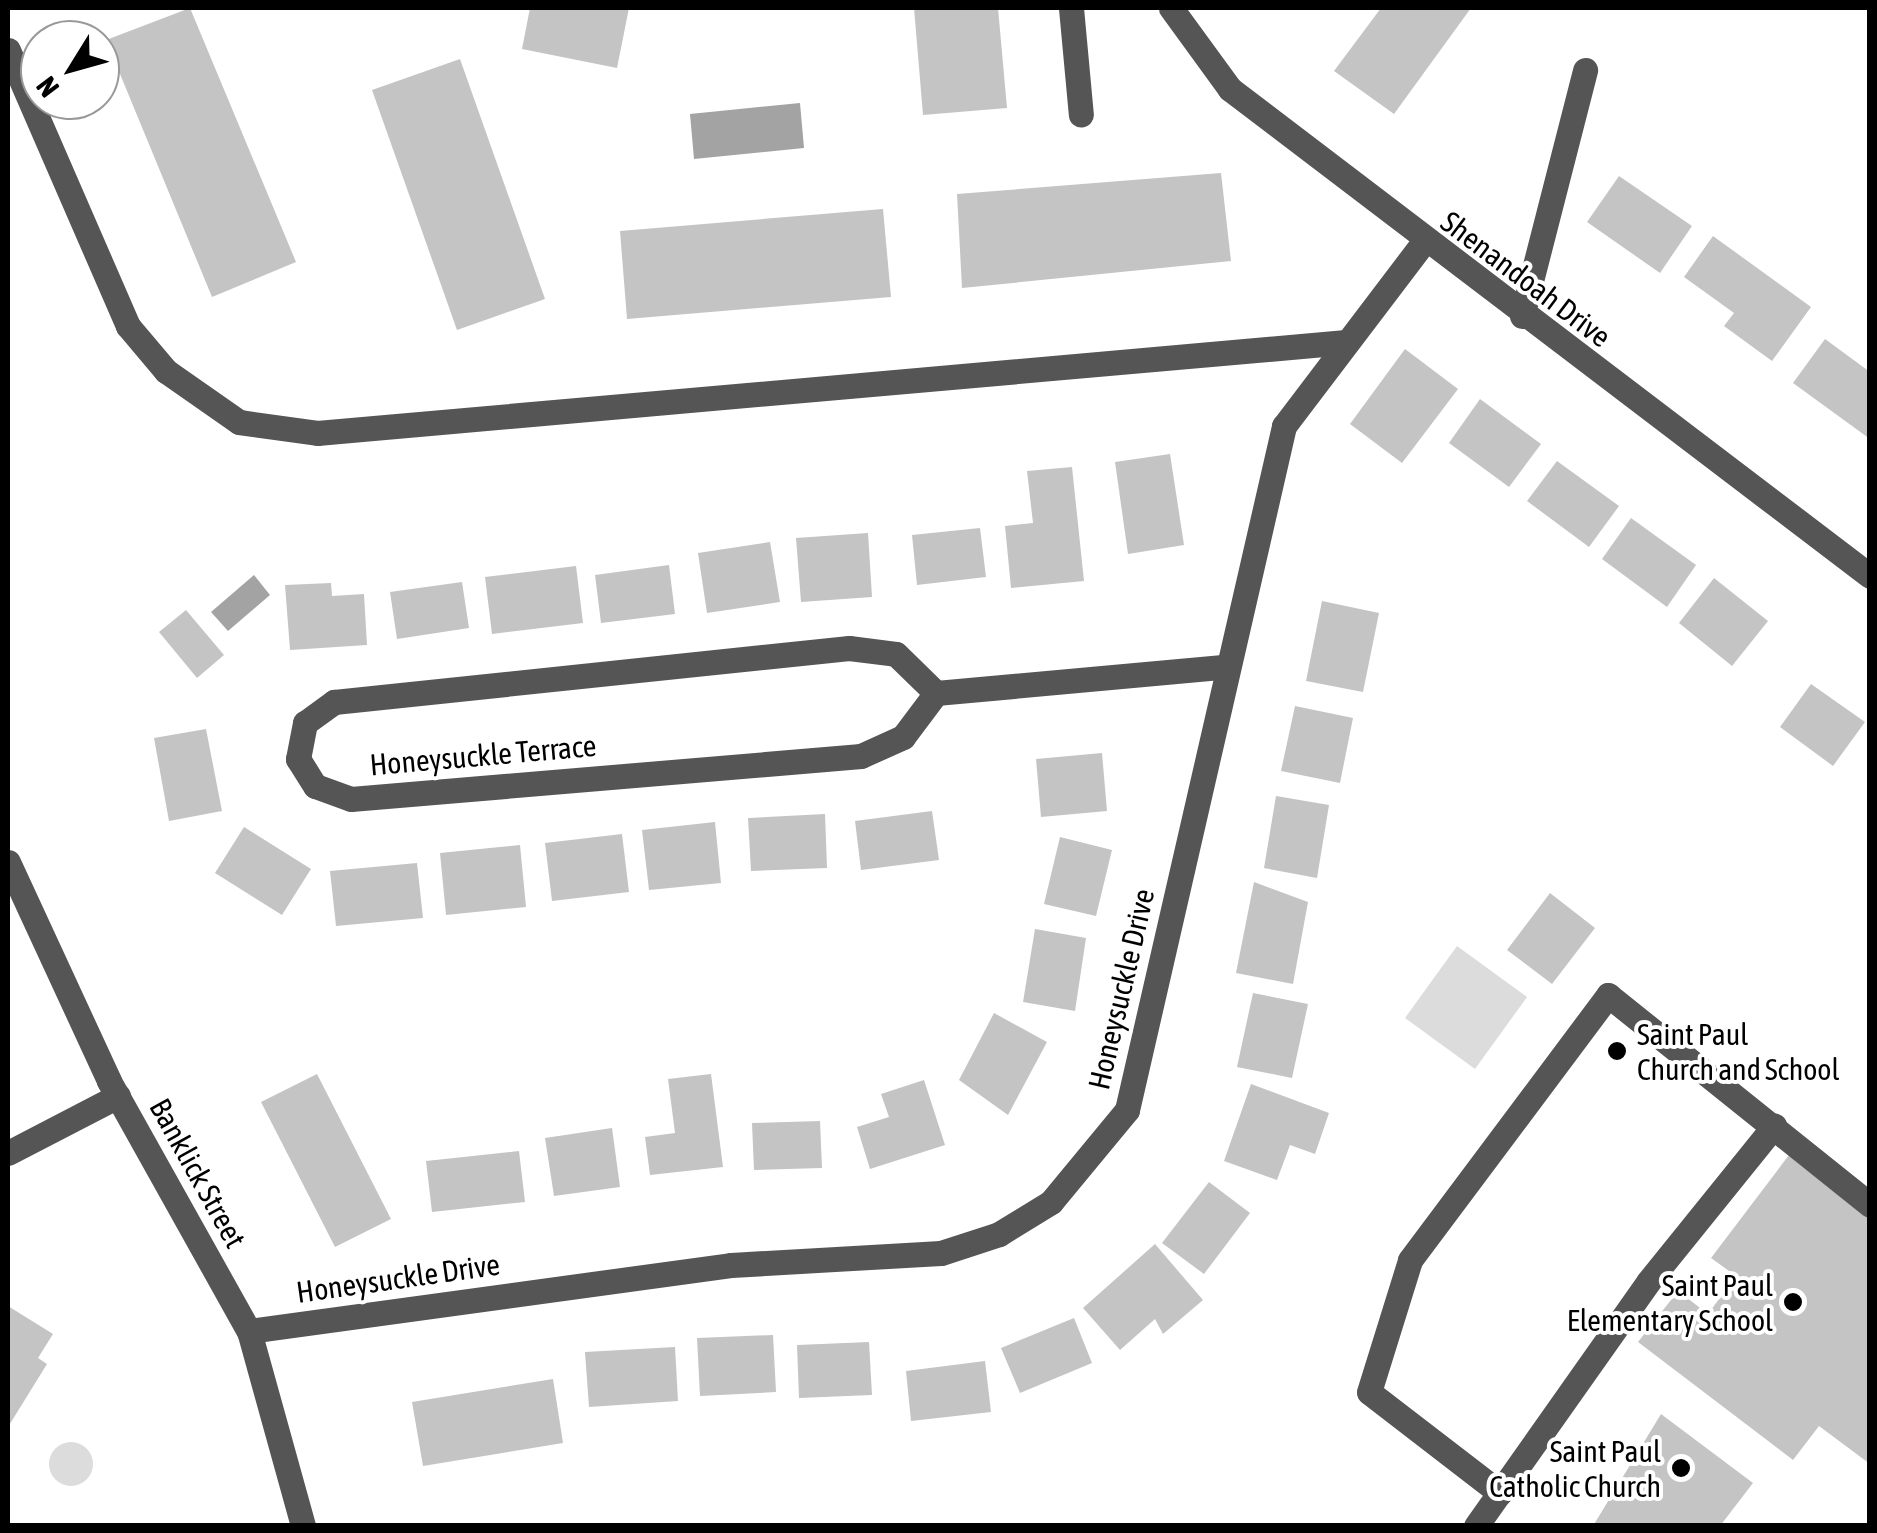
<!DOCTYPE html>
<html>
<head>
<meta charset="utf-8">
<style>
	body { margin:0 }
	#map { position:relative; width:1877px; height:1533px; overflow:hidden; background:#fff; font-family:"Asap Condensed",sans-serif }
	div>[style] { position:absolute }
	.green>* { inset:0; background:#dcdcdc }
	.round { border-radius:50% }
	.water>* { inset:0; background:#a3a3a3 }
	.building>* { inset:0; background:#c4c4c4 }
	.minor>* { height:25px; margin:-12.5px; padding:0 12.5px; transform-origin:12.5px; border-radius:12.5px; background:#555 }
	.dots>* { width:28px; height:28px; translate:-50% -50%; box-sizing:border-box; border:5px solid #fff; border-radius:50% }
	span { translate:-50% -50%; white-space:nowrap; text-align:center; line-height:1.15; -webkit-text-stroke:8px #fff; paint-order:stroke }
	.street-label { font-size:30px; color:#000 }
	.poi-label { font-size:30px; color:#000 }
	.left { translate:0 -50%; text-align:left }
	.right { translate:-100% -50%; text-align:right }
	.frame { position:absolute; inset:0; border:10px solid #000; pointer-events:none }
	.north { position:absolute; left:20px; top:20px; width:100px; height:100px; box-sizing:border-box; background:#fff; border:2px solid #999; border-radius:50%; rotate:233deg; font-size:28px; font-weight:700; line-height:40px; text-align:center; color:#000 }
	.north::after { content:''; display:block; margin:auto; width:35px; height:45px; background:#000; clip-path:polygon(50% 0,100% 100%,50% 72%,0 100%) }
</style>
</head>
<body>
<div id="map">
	<div class="green">
		<div style="clip-path:polygon(1457px 946px,1527px 997px,1475px 1069px,1405px 1018px)"></div>
		<div class="round" style="left:49px;top:1442px;width:44px;height:44px"></div>
	</div>
	<div class="water">
		<div style="clip-path:polygon(800px 103px,804px 148px,694px 159px,690px 114px)"></div>
		<div style="clip-path:polygon(254px 575px,270px 595px,228px 631px,211px 612px)"></div>
	</div>
	<div class="building">
		<div style="clip-path:polygon(190px 8px,296px 262px,212px 297px,106px 40px)"></div>
		<div style="clip-path:polygon(530px 8px,629px 8px,617px 68px,522px 49px)"></div>
		<div style="clip-path:polygon(914px 8px,998px 8px,1007px 108px,923px 115px)"></div>
		<div style="clip-path:polygon(1381px 8px,1471px 8px,1394px 114px,1334px 71px)"></div>
		<div style="clip-path:polygon(460px 59px,545px 299px,457px 330px,372px 90px)"></div>
		<div style="clip-path:polygon(1221px 173px,1231px 261px,962px 288px,957px 194px)"></div>
		<div style="clip-path:polygon(1619px 176px,1692px 226px,1660px 273px,1587px 222px)"></div>
		<div style="clip-path:polygon(883px 209px,891px 297px,627px 319px,620px 231px)"></div>
		<div style="clip-path:polygon(1713px 236px,1811px 307px,1772px 361px,1724px 326px,1734px 313px,1684px 277px)"></div>
		<div style="clip-path:polygon(1825px 339px,1870px 372px,1870px 439px,1793px 383px)"></div>
		<div style="clip-path:polygon(1405px 349px,1458px 389px,1402px 463px,1350px 424px)"></div>
		<div style="clip-path:polygon(1480px 399px,1541px 444px,1509px 487px,1449px 443px)"></div>
		<div style="clip-path:polygon(1170px 454px,1184px 545px,1128px 554px,1115px 462px)"></div>
		<div style="clip-path:polygon(1557px 461px,1619px 506px,1589px 547px,1527px 501px)"></div>
		<div style="clip-path:polygon(1072px 467px,1084px 581px,1011px 588px,1005px 526px,1033px 523px,1027px 471px)"></div>
		<div style="clip-path:polygon(1631px 518px,1696px 565px,1667px 607px,1602px 559px)"></div>
		<div style="clip-path:polygon(980px 528px,986px 577px,917px 585px,912px 535px)"></div>
		<div style="clip-path:polygon(868px 533px,872px 597px,801px 602px,796px 538px)"></div>
		<div style="clip-path:polygon(770px 542px,780px 602px,707px 613px,698px 553px)"></div>
		<div style="clip-path:polygon(669px 565px,675px 614px,601px 623px,595px 575px)"></div>
		<div style="clip-path:polygon(576px 566px,583px 623px,492px 634px,485px 577px)"></div>
		<div style="clip-path:polygon(1714px 578px,1768px 621px,1732px 666px,1679px 623px)"></div>
		<div style="clip-path:polygon(462px 582px,469px 628px,397px 639px,390px 592px)"></div>
		<div style="clip-path:polygon(331px 583px,332px 596px,364px 594px,367px 645px,290px 650px,285px 585px)"></div>
		<div style="clip-path:polygon(1322px 601px,1379px 613px,1363px 692px,1306px 681px)"></div>
		<div style="clip-path:polygon(186px 610px,224px 655px,197px 678px,159px 632px)"></div>
		<div style="clip-path:polygon(1811px 684px,1865px 722px,1833px 766px,1780px 727px)"></div>
		<div style="clip-path:polygon(1295px 706px,1353px 718px,1340px 783px,1281px 771px)"></div>
		<div style="clip-path:polygon(206px 729px,222px 811px,169px 821px,154px 738px)"></div>
		<div style="clip-path:polygon(1102px 753px,1107px 811px,1041px 817px,1036px 759px)"></div>
		<div style="clip-path:polygon(1276px 796px,1329px 805px,1317px 878px,1264px 868px)"></div>
		<div style="clip-path:polygon(932px 811px,939px 860px,861px 870px,855px 821px)"></div>
		<div style="clip-path:polygon(825px 814px,827px 868px,751px 871px,748px 818px)"></div>
		<div style="clip-path:polygon(715px 822px,721px 883px,649px 890px,642px 830px)"></div>
		<div style="clip-path:polygon(244px 827px,311px 869px,282px 915px,215px 873px)"></div>
		<div style="clip-path:polygon(622px 834px,629px 892px,552px 901px,545px 843px)"></div>
		<div style="clip-path:polygon(1060px 837px,1112px 850px,1096px 916px,1044px 904px)"></div>
		<div style="clip-path:polygon(520px 845px,526px 907px,446px 915px,440px 853px)"></div>
		<div style="clip-path:polygon(417px 863px,423px 918px,336px 926px,330px 871px)"></div>
		<div style="clip-path:polygon(1254px 882px,1308px 902px,1293px 984px,1236px 973px)"></div>
		<div style="clip-path:polygon(1550px 893px,1595px 928px,1552px 984px,1507px 950px)"></div>
		<div style="clip-path:polygon(1035px 929px,1086px 938px,1075px 1011px,1023px 1002px)"></div>
		<div style="clip-path:polygon(1253px 993px,1308px 1004px,1292px 1078px,1237px 1067px)"></div>
		<div style="clip-path:polygon(994px 1013px,1047px 1042px,1008px 1115px,959px 1080px)"></div>
		<div style="clip-path:polygon(317px 1074px,391px 1219px,335px 1247px,261px 1102px)"></div>
		<div style="clip-path:polygon(711px 1074px,723px 1167px,650px 1175px,645px 1137px,675px 1133px,668px 1079px)"></div>
		<div style="clip-path:polygon(924px 1080px,945px 1145px,870px 1169px,857px 1127px,889px 1117px,881px 1094px)"></div>
		<div style="clip-path:polygon(1251px 1084px,1329px 1113px,1315px 1154px,1290px 1145px,1277px 1180px,1224px 1161px)"></div>
		<div style="clip-path:polygon(820px 1121px,822px 1168px,754px 1170px,752px 1123px)"></div>
		<div style="clip-path:polygon(612px 1128px,620px 1187px,554px 1196px,545px 1138px)"></div>
		<div style="clip-path:polygon(519px 1151px,525px 1202px,432px 1212px,426px 1161px)"></div>
		<div style="clip-path:polygon(1789px 1155px,1870px 1217px,1870px 1464px,1819px 1426px,1793px 1460px,1638px 1342px,1678px 1291px,1708px 1314px,1736px 1276px,1711px 1258px)"></div>
		<div style="clip-path:polygon(1209px 1182px,1250px 1213px,1204px 1274px,1162px 1243px)"></div>
		<div style="clip-path:polygon(1155px 1244px,1203px 1300px,1163px 1334px,1155px 1319px,1120px 1350px,1083px 1308px)"></div>
		<div style="clip-path:polygon(8px 1306px,53px 1334px,38px 1358px,47px 1364px,8px 1427px)"></div>
		<div style="clip-path:polygon(1074px 1318px,1092px 1363px,1020px 1393px,1001px 1348px)"></div>
		<div style="clip-path:polygon(773px 1335px,776px 1392px,700px 1396px,697px 1338px)"></div>
		<div style="clip-path:polygon(869px 1342px,872px 1395px,799px 1398px,797px 1345px)"></div>
		<div style="clip-path:polygon(675px 1347px,678px 1401px,589px 1407px,585px 1352px)"></div>
		<div style="clip-path:polygon(985px 1361px,991px 1412px,911px 1421px,906px 1371px)"></div>
		<div style="clip-path:polygon(553px 1379px,563px 1443px,423px 1466px,412px 1402px)"></div>
		<div style="clip-path:polygon(1661px 1414px,1753px 1483px,1720px 1526px,1593px 1526px)"></div>
	</div>
	<div class="minor">
		<div style="left:1071px;top:8px;width:107px;rotate:84.7deg"></div>
		<div style="left:1171px;top:8px;width:100px;rotate:53.9deg"></div>
		<div style="left:1230px;top:89px;width:804px;rotate:37.27deg"></div>
		<div style="left:8px;top:50px;width:301px;rotate:66.5deg"></div>
		<div style="left:128px;top:326px;width:59px;rotate:49.8deg"></div>
		<div style="left:166px;top:371px;width:89px;rotate:34.9deg"></div>
		<div style="left:239px;top:422px;width:79px;rotate:8deg"></div>
		<div style="left:317px;top:433px;width:1033px;rotate:-5.05deg"></div>
		<div style="left:1522px;top:316px;width:254px;rotate:-75.6deg"></div>
		<div style="left:936px;top:693px;width:55px;rotate:126.9deg"></div>
		<div style="left:903px;top:737px;width:46px;rotate:155.7deg"></div>
		<div style="left:861px;top:756px;width:512px;rotate:175.18deg"></div>
		<div style="left:351px;top:799px;width:38px;rotate:-160deg"></div>
		<div style="left:315px;top:786px;width:32px;rotate:-122deg"></div>
		<div style="left:298px;top:759px;width:37px;rotate:-79deg"></div>
		<div style="left:305px;top:723px;width:36px;rotate:-36deg"></div>
		<div style="left:334px;top:702px;width:518px;rotate:-5.99deg"></div>
		<div style="left:849px;top:648px;width:47px;rotate:7.3deg"></div>
		<div style="left:896px;top:654px;width:56px;rotate:44.3deg"></div>
		<div style="left:936px;top:693px;width:288px;rotate:-5.2deg"></div>
		<div style="left:8px;top:862px;width:241px;rotate:65.2deg"></div>
		<div style="left:109px;top:1081px;width:287px;rotate:60.8deg"></div>
		<div style="left:249px;top:1331px;width:202px;rotate:74.5deg"></div>
		<div style="left:8px;top:1153px;width:124px;rotate:-27.4deg"></div>
		<div style="left:249px;top:1331px;width:486px;rotate:-7.8deg"></div>
		<div style="left:731px;top:1265px;width:210px;rotate:-3.3deg"></div>
		<div style="left:941px;top:1253px;width:61px;rotate:-18.1deg"></div>
		<div style="left:999px;top:1234px;width:61px;rotate:-31.6deg"></div>
		<div style="left:1051px;top:1202px;width:119px;rotate:-50.4deg"></div>
		<div style="left:1127px;top:1110px;width:702px;rotate:-77.07deg"></div>
		<div style="left:1284px;top:426px;width:230px;rotate:-52.8deg"></div>
		<div style="left:1500px;top:1493px;width:165px;rotate:-142.4deg"></div>
		<div style="left:1369px;top:1392px;width:138px;rotate:-72.7deg"></div>
		<div style="left:1410px;top:1260px;width:331px;rotate:-53.2deg"></div>
		<div style="left:1608px;top:995px;width:336px;rotate:38.7deg"></div>
		<div style="left:1476px;top:1526px;width:299px;rotate:-54.8deg"></div>
		<div style="left:1648px;top:1282px;width:201px;rotate:-51.1deg"></div>
	</div>
	<div class="dots">
		<div style="left:1617px;top:1051px;background:#000"></div>
		<div style="left:1793px;top:1302px;background:#000"></div>
		<div style="left:1681px;top:1468px;background:#000"></div>
	</div>
	<div class="street-label">
		<span style="left:1526px;top:279px;rotate:37deg">Shenandoah Drive</span>
		<span style="left:483px;top:755px;rotate:-5deg">Honeysuckle Terrace</span>
		<span style="left:1121px;top:989px;rotate:-77deg">Honeysuckle Drive</span>
		<span style="left:198px;top:1173px;rotate:61deg">Banklick Street</span>
		<span style="left:398px;top:1278px;rotate:-8deg">Honeysuckle Drive</span>
	</div>
	<div class="poi-label">
		<span class="left" style="left:1637px;top:1051px">Saint Paul<br>Church and School</span>
		<span class="right" style="left:1773px;top:1302px">Saint Paul<br>Elementary School</span>
		<span class="right" style="left:1661px;top:1468px">Saint Paul<br>Catholic Church</span>
	</div>
	<div class="frame"></div>
	<div class="north">N</div>
</div>
</body>
</html>
